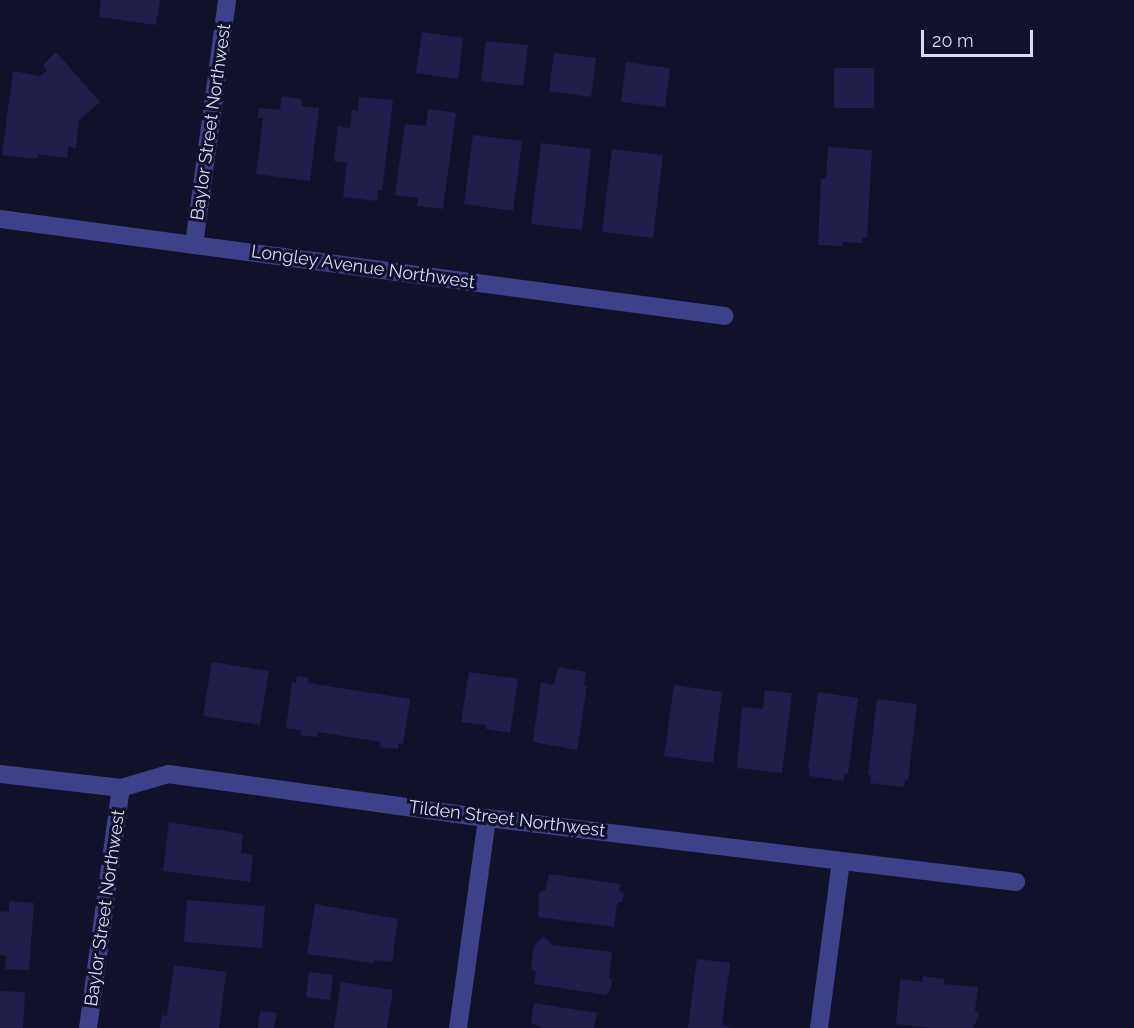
<!DOCTYPE html>
<html>
<head>
<meta charset="utf-8">
<style>
	body { margin:0 }
	#map { position:relative; width:1134px; height:1028px; overflow:hidden; background:#12112a; font-family:Raleway,sans-serif }
	div>[style] { position:absolute }
	.building>* { inset:0; background:#211d4b }
	.minor>* { height:18px; margin:-9px; padding:0 9px; transform-origin:9px; border-radius:9px; background:#3c4189 }
	span { translate:-50% -50%; white-space:nowrap; text-align:center; line-height:1.15; -webkit-text-stroke:6px #12112a; paint-order:stroke }
	.street-label { font-size:18px; color:#dadaff }
	.scale { position:absolute; left:921px; top:30px; width:112px; height:27px; box-sizing:border-box; border:3px solid #dadaff; border-top:0; padding-left:8px; font-size:18px; line-height:21px; white-space:nowrap; color:#dadaff; -webkit-text-stroke:4px #12112a; paint-order:stroke }
</style>
</head>
<body>
<div id="map">
	<div class="building">
		<div style="clip-path:polygon(101px 0,160px 0,156px 25px,99px 17px)"></div>
		<div style="clip-path:polygon(422px 32px,463px 38px,458px 79px,416px 73px)"></div>
		<div style="clip-path:polygon(486px 41px,528px 45px,523px 86px,481px 81px)"></div>
		<div style="clip-path:polygon(56px 52px,100px 102px,79px 120px,76px 148px,68px 147px,67px 158px,38px 154px,37px 159px,2px 155px,13px 71px,40px 76px,47px 70px,43px 65px)"></div>
		<div style="clip-path:polygon(554px 53px,596px 58px,591px 97px,549px 91px)"></div>
		<div style="clip-path:polygon(626px 62px,670px 68px,665px 107px,621px 102px)"></div>
		<div style="clip-path:polygon(834px 68px,874px 68px,874px 108px,834px 108px)"></div>
		<div style="clip-path:polygon(282px 96px,302px 99px,301px 106px,319px 108px,310px 181px,256px 174px,263px 118px,258px 118px,259px 108px,280px 110px)"></div>
		<div style="clip-path:polygon(359px 97px,393px 100px,382px 191px,378px 190px,377px 201px,343px 197px,347px 163px,334px 161px,338px 126px,350px 128px,352px 110px,358px 111px)"></div>
		<div style="clip-path:polygon(428px 109px,456px 113px,443px 209px,417px 206px,418px 198px,395px 195px,405px 124px,426px 126px)"></div>
		<div style="clip-path:polygon(473px 135px,522px 141px,513px 211px,464px 204px)"></div>
		<div style="clip-path:polygon(541px 143px,591px 149px,582px 230px,531px 224px)"></div>
		<div style="clip-path:polygon(828px 147px,872px 150px,867px 238px,862px 237px,862px 243px,843px 242px,842px 246px,818px 245px,821px 179px,826px 179px)"></div>
		<div style="clip-path:polygon(612px 149px,663px 155px,653px 238px,602px 232px)"></div>
		<div style="clip-path:polygon(212px 662px,269px 671px,260px 725px,203px 716px)"></div>
		<div style="clip-path:polygon(558px 667px,586px 672px,584px 685px,587px 686px,577px 750px,533px 742px,541px 682px,554px 685px)"></div>
		<div style="clip-path:polygon(469px 672px,518px 679px,510px 733px,486px 729px,486px 725px,461px 722px)"></div>
		<div style="clip-path:polygon(297px 676px,309px 678px,308px 683px,410px 699px,403px 744px,399px 743px,398px 749px,380px 747px,381px 742px,318px 732px,317px 737px,300px 735px,301px 730px,286px 728px,292px 682px,296px 683px)"></div>
		<div style="clip-path:polygon(674px 685px,722px 692px,713px 763px,664px 756px)"></div>
		<div style="clip-path:polygon(765px 690px,792px 693px,782px 773px,737px 768px,742px 707px,763px 709px)"></div>
		<div style="clip-path:polygon(818px 692px,858px 698px,848px 774px,845px 773px,844px 781px,809px 776px,810px 769px,808px 769px)"></div>
		<div style="clip-path:polygon(877px 699px,917px 704px,908px 780px,905px 780px,904px 787px,870px 783px,871px 775px,868px 775px)"></div>
		<div style="clip-path:polygon(169px 822px,243px 834px,241px 853px,253px 855px,250px 882px,163px 871px)"></div>
		<div style="clip-path:polygon(549px 874px,620px 884px,619px 890px,624px 893px,622px 902px,617px 904px,614px 927px,538px 917px,539px 893px,546px 889px)"></div>
		<div style="clip-path:polygon(187px 900px,265px 906px,262px 948px,184px 942px)"></div>
		<div style="clip-path:polygon(9px 901px,34px 903px,29px 970px,5px 969px,6px 956px,0 955px,0 911px,9px 912px)"></div>
		<div style="clip-path:polygon(315px 904px,398px 919px,392px 962px,375px 960px,374px 963px,307px 954px)"></div>
		<div style="clip-path:polygon(544px 936px,552px 945px,612px 952px,609px 976px,612px 980px,611px 988px,606px 995px,534px 984px,536px 972px,531px 969px,534px 946px)"></div>
		<div style="clip-path:polygon(697px 959px,730px 963px,722px 1025px,732px 1028px,688px 1028px)"></div>
		<div style="clip-path:polygon(174px 965px,226px 972px,219px 1028px,160px 1028px,162px 1015px,167px 1016px)"></div>
		<div style="clip-path:polygon(309px 972px,333px 975px,330px 1000px,306px 997px)"></div>
		<div style="clip-path:polygon(923px 976px,944px 979px,944px 984px,978px 987px,975px 1010px,979px 1015px,973px 1028px,930px 1028px,896px 1024px,900px 979px,922px 982px)"></div>
		<div style="clip-path:polygon(341px 982px,393px 990px,387px 1028px,334px 1028px)"></div>
		<div style="clip-path:polygon(0 991px,25px 992px,23px 1028px,0 1028px)"></div>
		<div style="clip-path:polygon(534px 1003px,597px 1013px,594px 1028px,541px 1028px,541px 1026px,531px 1024px)"></div>
		<div style="clip-path:polygon(260px 1011px,277px 1013px,274px 1028px,258px 1028px)"></div>
	</div>
	<div class="minor">
		<div style="left:0;top:219px;width:731px;rotate:7.62deg"></div>
		<div style="left:194px;top:245px;width:247px;rotate:-82.3deg"></div>
		<div style="left:0;top:774px;width:122px;rotate:6.6deg"></div>
		<div style="left:121px;top:788px;width:49px;rotate:-16.6deg"></div>
		<div style="left:168px;top:774px;width:322px;rotate:7.9deg"></div>
		<div style="left:487px;top:818px;width:533px;rotate:6.9deg"></div>
		<div style="left:88px;top:1028px;width:242px;rotate:-82.2deg"></div>
		<div style="left:458px;top:1028px;width:212px;rotate:-82.1deg"></div>
		<div style="left:819px;top:1028px;width:168px;rotate:-82.5deg"></div>
	</div>
	<div class="street-label">
		<span style="left:211px;top:122px;rotate:-82deg">Baylor Street Northwest</span>
		<span style="left:363px;top:267px;rotate:8deg">Longley Avenue Northwest</span>
		<span style="left:507px;top:819px;rotate:7deg">Tilden Street Northwest</span>
		<span style="left:105px;top:908px;rotate:-82deg">Baylor Street Northwest</span>
	</div>
	<div class="scale">20 m</div>
</div>
</body>
</html>
